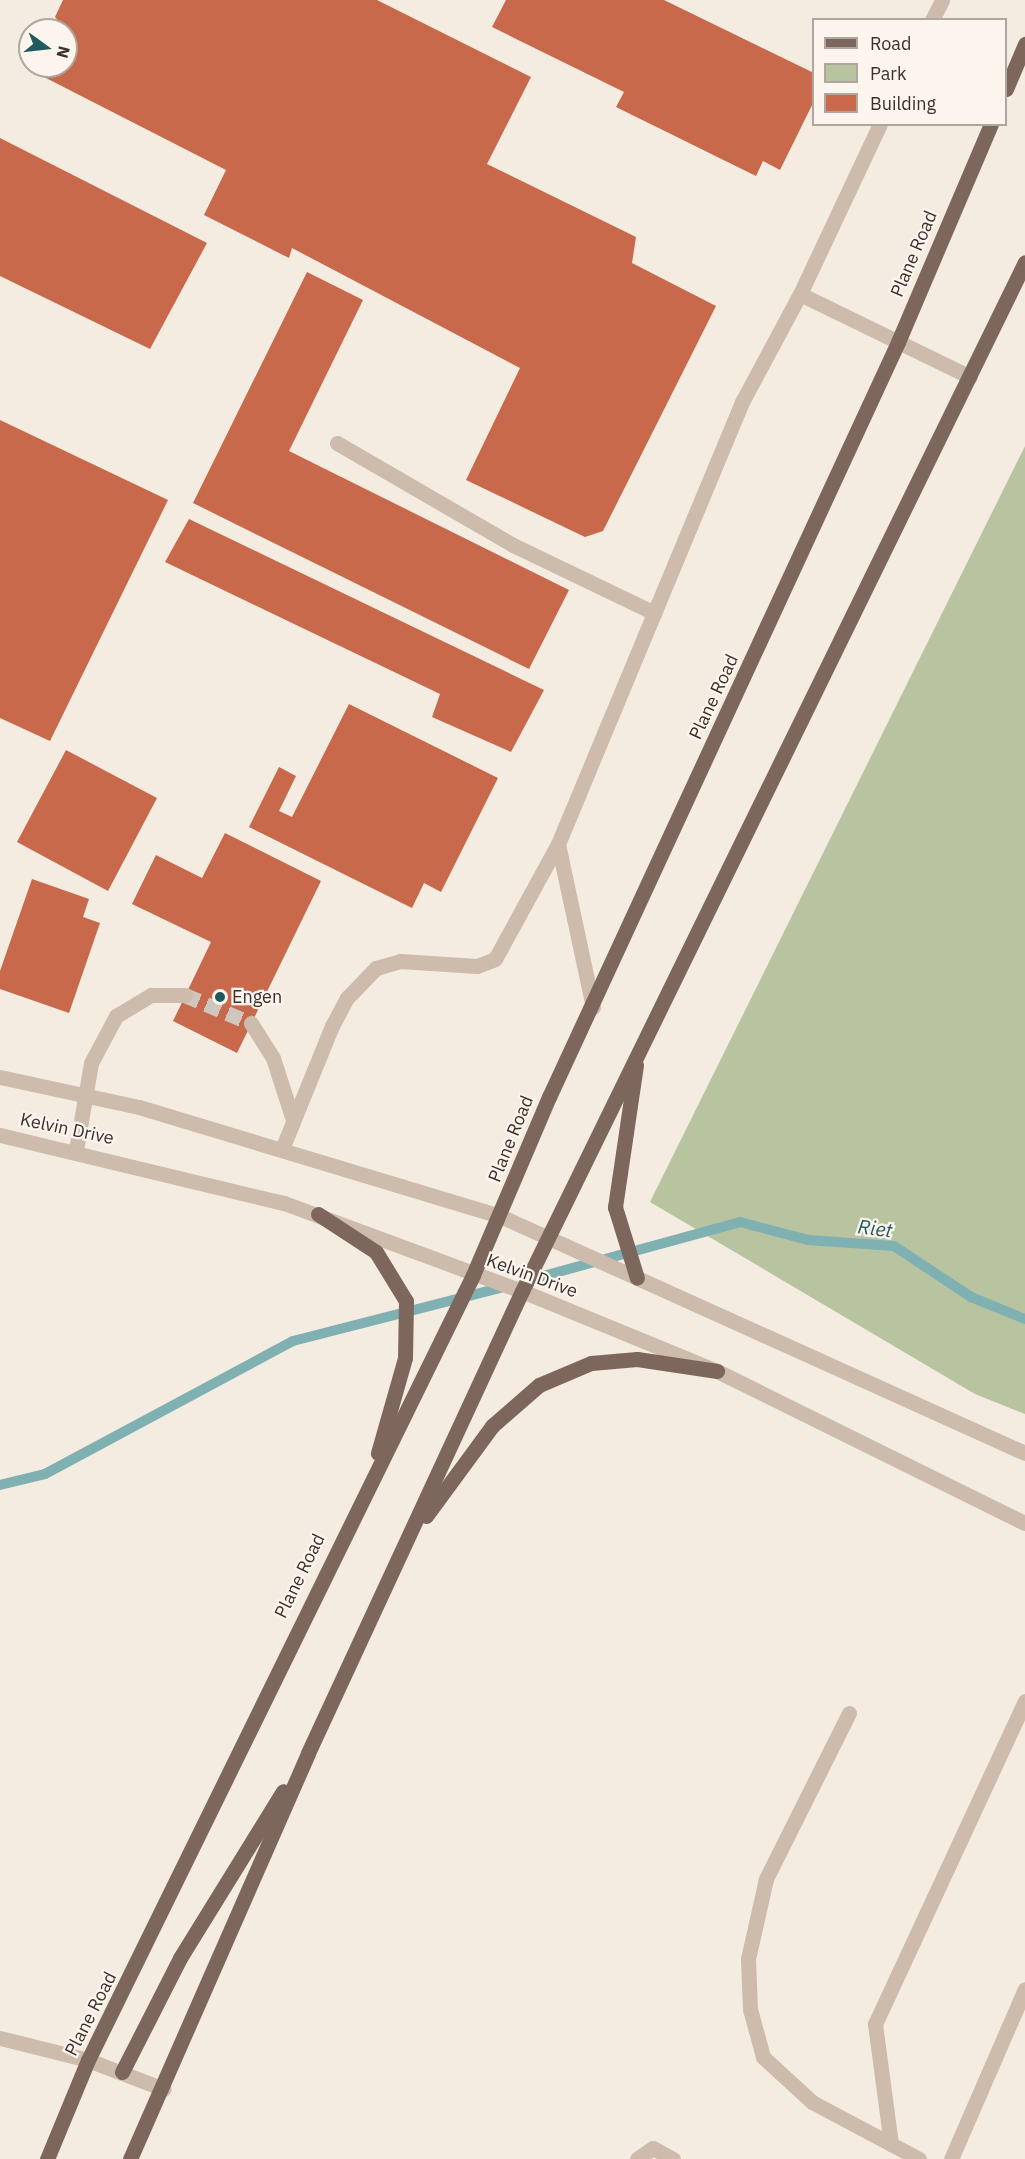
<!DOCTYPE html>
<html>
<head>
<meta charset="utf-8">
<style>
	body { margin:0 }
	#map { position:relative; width:1025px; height:2159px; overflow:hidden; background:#f4ebe1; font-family:"IBM Plex Sans",sans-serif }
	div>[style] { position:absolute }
	.green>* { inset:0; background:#b8c4a0 }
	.stream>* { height:10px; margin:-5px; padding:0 5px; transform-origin:5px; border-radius:5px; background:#7fb0b2 }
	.building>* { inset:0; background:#c8694b }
	.minor-tunnel>* { height:15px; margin-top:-7.5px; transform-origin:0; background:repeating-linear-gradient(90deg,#cfc6bd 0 15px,transparent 0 23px) }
	.minor>* { height:15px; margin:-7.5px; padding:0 7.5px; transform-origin:7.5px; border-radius:7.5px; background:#cdbbac }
	.major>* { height:15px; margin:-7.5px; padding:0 7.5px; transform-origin:7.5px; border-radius:7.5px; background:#7d675c }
	.dots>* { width:16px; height:16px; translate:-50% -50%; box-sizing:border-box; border:3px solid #fbf5ee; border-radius:50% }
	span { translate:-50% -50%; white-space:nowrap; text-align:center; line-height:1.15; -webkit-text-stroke:4.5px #fbf5ee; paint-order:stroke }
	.street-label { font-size:18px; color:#3b302b }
	.poi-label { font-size:18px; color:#3b302b }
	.left { translate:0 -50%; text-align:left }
	.water-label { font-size:20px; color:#1f5a5e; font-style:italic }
	.legend { position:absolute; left:812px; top:18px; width:195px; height:108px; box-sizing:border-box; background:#fbf5ee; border:2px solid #aea6a0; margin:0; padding:8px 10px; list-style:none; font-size:18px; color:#3b302b }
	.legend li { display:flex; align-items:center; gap:12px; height:30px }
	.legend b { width:30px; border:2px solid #aea6a0 }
	.north { position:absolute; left:18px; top:18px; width:60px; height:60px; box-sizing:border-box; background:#fbf5ee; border:2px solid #aea6a0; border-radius:50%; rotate:105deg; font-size:16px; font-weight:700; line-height:24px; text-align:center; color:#3b302b }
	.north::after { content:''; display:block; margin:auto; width:21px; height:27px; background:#1f5a5e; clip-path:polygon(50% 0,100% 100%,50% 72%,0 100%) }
</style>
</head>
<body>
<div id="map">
	<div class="green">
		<div style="clip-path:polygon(1025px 446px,1025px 1414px,975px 1394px,650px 1202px)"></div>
	</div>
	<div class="stream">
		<div style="left:525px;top:1281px;width:223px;rotate:-15.3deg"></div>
		<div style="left:740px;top:1222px;width:70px;rotate:14.8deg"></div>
		<div style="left:808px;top:1240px;width:86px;rotate:4deg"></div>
		<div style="left:894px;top:1246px;width:92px;rotate:33.5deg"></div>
		<div style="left:971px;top:1297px;width:58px;rotate:22.2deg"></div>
		<div style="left:0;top:1485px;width:46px;rotate:-13.7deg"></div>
		<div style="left:45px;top:1474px;width:281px;rotate:-28.2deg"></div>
		<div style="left:293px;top:1341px;width:221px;rotate:-14.4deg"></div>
	</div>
	<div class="building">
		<div style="clip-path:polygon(63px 0,377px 0,531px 77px,487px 164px,636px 237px,632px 263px,716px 306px,603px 531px,585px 537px,466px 480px,520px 368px,292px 248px,289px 258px,204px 215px,226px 170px,42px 76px,47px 66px,66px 66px,66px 30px,55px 17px)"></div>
		<div style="clip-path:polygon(506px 0,664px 0,814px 73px,814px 101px,780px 170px,763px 161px,756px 176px,616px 107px,624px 92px,492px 27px)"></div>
		<div style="clip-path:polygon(0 138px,207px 243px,150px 349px,0 276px)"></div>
		<div style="clip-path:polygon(307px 272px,363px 300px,289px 451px,569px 590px,529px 669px,193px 503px)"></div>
		<div style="clip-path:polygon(0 420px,168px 500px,50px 741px,0 718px)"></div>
		<div style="clip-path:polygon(189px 519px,544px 690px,511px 752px,432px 717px,440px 694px,165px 562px)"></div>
		<div style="clip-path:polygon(349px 704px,498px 778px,441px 892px,424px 883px,412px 908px,249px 827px,279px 767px,296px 776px,279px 811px,292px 817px)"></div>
		<div style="clip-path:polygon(66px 750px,157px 798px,108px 891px,17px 842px)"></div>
		<div style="clip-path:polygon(225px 833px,321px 881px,237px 1053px,173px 1021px,211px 942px,132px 904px,156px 855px,202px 878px)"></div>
		<div style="clip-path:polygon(32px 879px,89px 899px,83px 917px,100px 923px,69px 1013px,0 989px,0 971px)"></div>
	</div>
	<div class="minor-tunnel">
		<div style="left:185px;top:995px;width:72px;rotate:23deg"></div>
	</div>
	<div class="minor">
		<div style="left:932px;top:20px;width:22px;rotate:-63deg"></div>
		<div style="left:880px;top:124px;width:188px;rotate:115.2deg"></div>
		<div style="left:800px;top:294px;width:189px;rotate:26deg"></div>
		<div style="left:337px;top:443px;width:203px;rotate:30.1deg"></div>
		<div style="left:513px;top:545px;width:157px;rotate:25.7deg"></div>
		<div style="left:558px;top:844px;width:167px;rotate:77.9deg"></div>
		<div style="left:251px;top:1023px;width:41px;rotate:57.8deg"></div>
		<div style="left:273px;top:1058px;width:65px;rotate:72.1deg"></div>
		<div style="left:0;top:1077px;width:142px;rotate:12.2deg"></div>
		<div style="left:139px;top:1107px;width:377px;rotate:16.8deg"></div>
		<div style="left:500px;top:1216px;width:576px;rotate:24.3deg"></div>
		<div style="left:0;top:1135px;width:292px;rotate:13.5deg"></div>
		<div style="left:284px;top:1203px;width:254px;rotate:20.3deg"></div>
		<div style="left:522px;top:1291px;width:211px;rotate:22.3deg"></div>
		<div style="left:717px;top:1371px;width:343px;rotate:26.3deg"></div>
		<div style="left:282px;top:1149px;width:133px;rotate:-67.9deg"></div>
		<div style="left:332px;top:1026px;width:32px;rotate:-62deg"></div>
		<div style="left:347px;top:998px;width:42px;rotate:-46deg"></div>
		<div style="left:376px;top:968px;width:25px;rotate:-16deg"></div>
		<div style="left:400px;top:961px;width:77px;rotate:3.7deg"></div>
		<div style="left:477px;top:966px;width:19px;rotate:-21deg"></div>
		<div style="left:495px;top:959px;width:131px;rotate:-61.3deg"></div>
		<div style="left:558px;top:844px;width:479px;rotate:-67.4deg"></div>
		<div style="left:742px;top:402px;width:123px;rotate:-61.8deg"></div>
		<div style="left:76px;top:1150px;width:88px;rotate:-80.2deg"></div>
		<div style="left:91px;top:1063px;width:53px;rotate:-62deg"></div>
		<div style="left:116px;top:1016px;width:41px;rotate:-31deg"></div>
		<div style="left:151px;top:995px;width:34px"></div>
		<div style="left:849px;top:1713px;width:186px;rotate:116.6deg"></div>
		<div style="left:766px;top:1879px;width:82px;rotate:102.7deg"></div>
		<div style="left:748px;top:1959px;width:50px;rotate:87.7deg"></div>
		<div style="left:750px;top:2009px;width:50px;rotate:74.8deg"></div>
		<div style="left:763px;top:2057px;width:67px;rotate:42.6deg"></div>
		<div style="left:812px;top:2102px;width:121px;rotate:28deg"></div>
		<div style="left:0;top:2038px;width:91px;rotate:14deg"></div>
		<div style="left:88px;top:2060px;width:81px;rotate:20.9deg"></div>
		<div style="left:891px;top:2144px;width:121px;rotate:-97.6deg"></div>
		<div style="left:875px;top:2024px;width:356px;rotate:-65.1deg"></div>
		<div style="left:637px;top:2159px;width:19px;rotate:-35deg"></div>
		<div style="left:653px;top:2148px;width:23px;rotate:29deg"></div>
		<div style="left:951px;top:2159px;width:185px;rotate:-66.5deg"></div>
	</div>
	<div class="major">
		<div style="left:1006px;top:89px;width:49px;rotate:-67.1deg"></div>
		<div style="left:636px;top:1065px;width:144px;rotate:98.4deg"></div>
		<div style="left:615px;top:1207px;width:74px;rotate:72.8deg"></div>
		<div style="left:318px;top:1214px;width:69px;rotate:33.2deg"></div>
		<div style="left:376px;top:1252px;width:57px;rotate:58.5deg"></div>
		<div style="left:406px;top:1301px;width:57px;rotate:91deg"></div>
		<div style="left:405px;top:1358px;width:99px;rotate:105.9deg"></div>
		<div style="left:426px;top:1516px;width:112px;rotate:-53.7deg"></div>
		<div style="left:492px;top:1426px;width:62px;rotate:-41.1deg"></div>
		<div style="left:539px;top:1385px;width:56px;rotate:-22.9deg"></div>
		<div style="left:591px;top:1363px;width:46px;rotate:-5deg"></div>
		<div style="left:637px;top:1359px;width:81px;rotate:8.5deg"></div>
		<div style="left:122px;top:2072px;width:128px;rotate:-63deg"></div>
		<div style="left:180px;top:1958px;width:196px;rotate:-58.3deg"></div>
		<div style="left:47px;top:2159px;width:107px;rotate:-67.5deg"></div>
		<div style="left:88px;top:2060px;width:874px;rotate:-63.87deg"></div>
		<div style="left:473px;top:1275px;width:194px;rotate:-66.9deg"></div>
		<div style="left:549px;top:1097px;width:832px;rotate:-65.19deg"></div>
		<div style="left:898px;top:342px;width:237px;rotate:-66.9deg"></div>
		<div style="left:130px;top:2159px;width:443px;rotate:-66.3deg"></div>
		<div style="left:308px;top:1753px;width:509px;rotate:-65.15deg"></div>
		<div style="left:522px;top:1291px;width:1145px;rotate:-63.95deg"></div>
	</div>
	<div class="dots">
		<div style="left:220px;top:997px;background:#1f5a5e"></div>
	</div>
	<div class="street-label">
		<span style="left:914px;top:254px;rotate:-67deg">Plane Road</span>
		<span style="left:714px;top:697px;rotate:-65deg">Plane Road</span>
		<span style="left:67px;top:1129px;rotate:12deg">Kelvin Drive</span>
		<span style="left:511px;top:1139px;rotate:-68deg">Plane Road</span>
		<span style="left:532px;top:1276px;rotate:20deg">Kelvin Drive</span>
		<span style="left:300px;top:1576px;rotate:-64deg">Plane Road</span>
		<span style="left:91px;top:2014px;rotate:-63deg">Plane Road</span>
	</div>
	<div class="poi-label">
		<span class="left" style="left:232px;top:997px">Engen</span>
	</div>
	<div class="water-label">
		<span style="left:875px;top:1228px;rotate:7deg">Riet</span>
	</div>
	<ul class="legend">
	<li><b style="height:8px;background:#7d675c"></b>Road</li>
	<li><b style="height:16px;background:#b8c4a0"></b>Park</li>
	<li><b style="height:16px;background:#c8694b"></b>Building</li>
	</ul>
	<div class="north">N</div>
</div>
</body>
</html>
